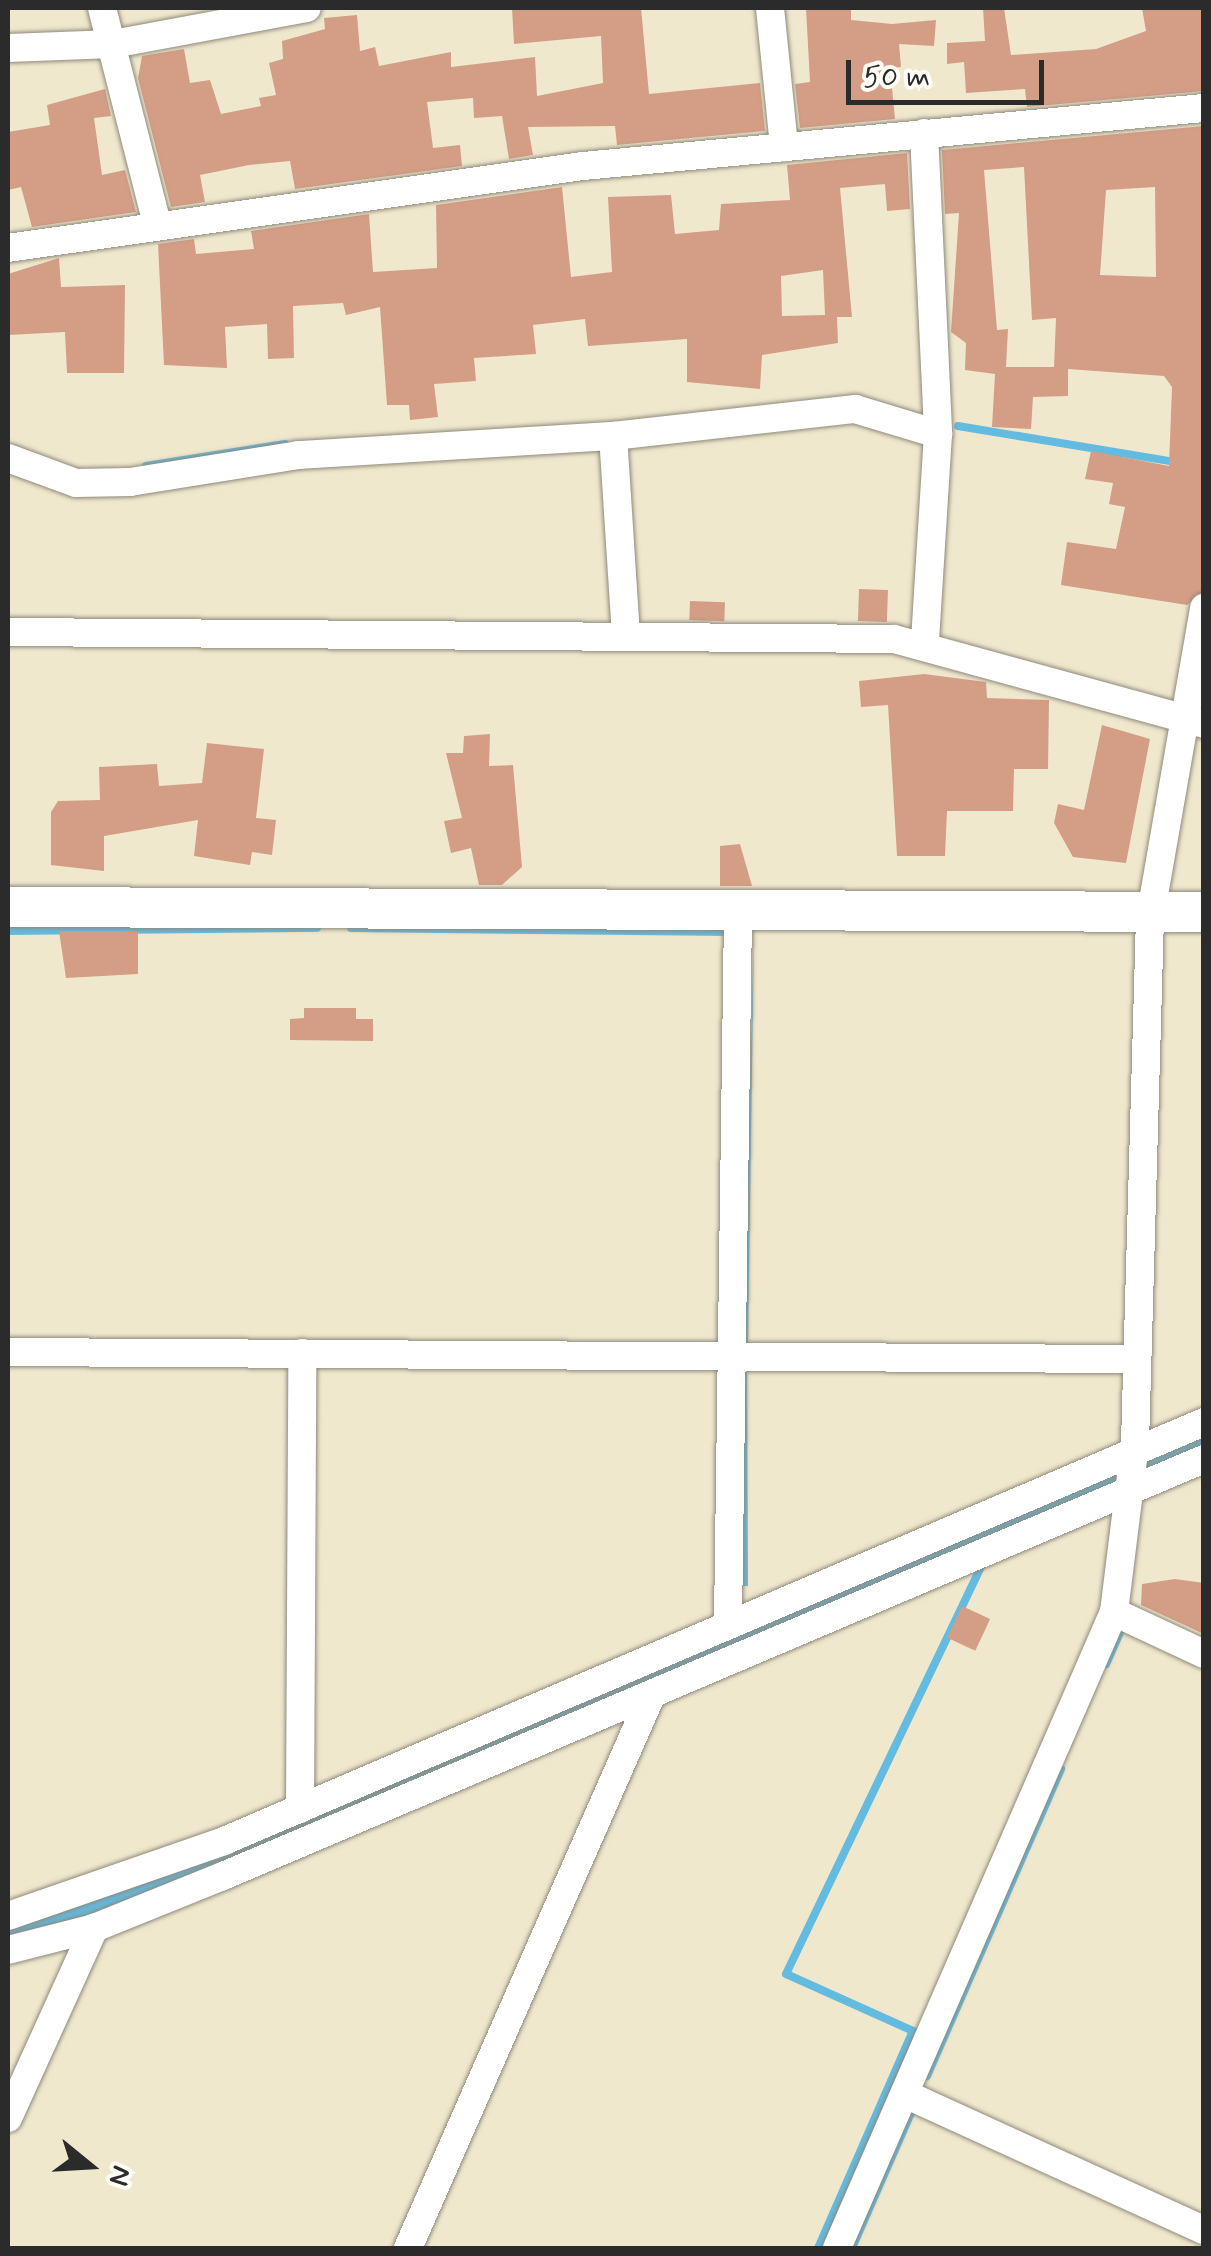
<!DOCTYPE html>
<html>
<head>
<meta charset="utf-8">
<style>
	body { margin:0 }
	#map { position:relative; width:1211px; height:2256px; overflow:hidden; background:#f0e8cd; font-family:Mynerve,sans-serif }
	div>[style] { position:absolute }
	.water>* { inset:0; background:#63bbe0 }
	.stream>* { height:8px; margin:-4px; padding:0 4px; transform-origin:4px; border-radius:4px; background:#63bbe0 }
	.building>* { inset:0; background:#d49d86; transform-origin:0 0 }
	.roads { filter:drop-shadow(0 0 2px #8e8a7c) drop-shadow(0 0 2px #8e8a7c) }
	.street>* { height:28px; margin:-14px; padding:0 14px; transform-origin:14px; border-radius:14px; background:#fff }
	.secondary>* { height:40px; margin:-20px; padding:0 20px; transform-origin:20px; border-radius:20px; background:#fff }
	span { translate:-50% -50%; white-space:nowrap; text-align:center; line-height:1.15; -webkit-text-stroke:10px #fdfcf7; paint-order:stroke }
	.frame { position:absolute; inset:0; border:10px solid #2b2b2b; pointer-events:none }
	.north { position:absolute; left:40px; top:2116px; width:100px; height:100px; -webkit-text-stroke:8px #fdfcf7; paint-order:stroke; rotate:108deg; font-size:28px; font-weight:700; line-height:40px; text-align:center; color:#2b2b2b }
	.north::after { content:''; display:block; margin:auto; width:35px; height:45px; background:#2b2b2b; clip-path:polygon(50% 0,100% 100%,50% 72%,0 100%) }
	.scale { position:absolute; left:846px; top:60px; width:198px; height:45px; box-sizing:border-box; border:5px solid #2b2b2b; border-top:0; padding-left:12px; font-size:30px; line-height:35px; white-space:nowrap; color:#2b2b2b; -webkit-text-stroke:8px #fdfcf7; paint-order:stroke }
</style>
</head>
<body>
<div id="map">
	<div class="water">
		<i style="clip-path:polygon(754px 929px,748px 1347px,743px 1347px)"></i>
		<i style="clip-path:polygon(744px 1362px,747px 1362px,748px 1586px,743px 1586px)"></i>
		<i style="clip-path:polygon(1203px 1424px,1203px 1451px,229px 1867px,8px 1945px,8px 1922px)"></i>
	</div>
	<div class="stream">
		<i style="left:958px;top:426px;width:221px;rotate:9.4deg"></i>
		<i style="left:146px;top:466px;width:141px;rotate:-9deg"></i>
		<i style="left:351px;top:928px;width:381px;rotate:0.6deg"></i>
		<i style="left:8px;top:931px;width:309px;rotate:-0.6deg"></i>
		<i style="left:1106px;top:1664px;width:34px;rotate:-66deg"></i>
		<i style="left:927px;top:2076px;width:335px;rotate:-66.4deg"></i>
		<i style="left:818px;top:2248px;width:237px;rotate:-66.4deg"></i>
		<i style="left:913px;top:2031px;width:139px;rotate:-155.8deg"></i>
		<i style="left:786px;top:1974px;width:454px;rotate:-64.4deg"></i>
		<i style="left:852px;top:2248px;width:147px;rotate:-66.4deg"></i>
	</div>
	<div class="building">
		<i style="clip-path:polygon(512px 8px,641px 8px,649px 94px,760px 83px,765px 131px,617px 145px,615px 126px,528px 127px,533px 155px,509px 159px,502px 116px,474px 118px,473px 98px,427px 102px,433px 148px,460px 145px,462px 166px,295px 189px,290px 161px,249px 165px,200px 175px,205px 202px,171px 207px,138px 78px,142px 56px,184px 49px,190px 83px,210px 80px,221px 114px,261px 106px,259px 98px,276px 95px,269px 63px,283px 59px,282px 41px,325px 29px,324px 18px,357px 15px,360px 51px,375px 47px,379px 66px,451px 52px,451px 67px,535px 57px,537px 96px,603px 83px,601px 36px,514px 44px)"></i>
		<i style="clip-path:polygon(806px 8px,851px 8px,851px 20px,892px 24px,936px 20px,934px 46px,899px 44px,901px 67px,890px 68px,895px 119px,800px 128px,795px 84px,810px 82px)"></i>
		<i style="clip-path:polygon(983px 8px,1004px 8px,1011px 55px,1096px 49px,1146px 31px,1142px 8px,1204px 8px,1204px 91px,1027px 107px,1025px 89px,966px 93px,964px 62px,947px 64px,947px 43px,985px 41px)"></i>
		<i style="clip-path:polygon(105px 89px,111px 116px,94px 118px,102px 175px,125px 170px,136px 212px,32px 227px,21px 187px,8px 190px,8px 132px,50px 125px,47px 105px)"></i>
		<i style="clip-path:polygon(evenodd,1204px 126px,1204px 591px,1187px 605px,1061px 585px,1067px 542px,1116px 549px,1125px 507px,1109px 504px,1113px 483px,1085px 479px,1091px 451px,1169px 466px,1172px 387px,1164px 376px,1068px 369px,1068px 396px,1033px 397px,1031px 429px,992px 427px,995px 374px,965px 370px,966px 343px,951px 332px,959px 213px,945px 214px,942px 150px,1204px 126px,1024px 167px,1032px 320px,1056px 318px,1054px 367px,1006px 367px,1008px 329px,997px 330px,984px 170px,1024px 167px,1204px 126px,1155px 187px,1156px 277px,1100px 275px,1106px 190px,1155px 187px)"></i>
		<i style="clip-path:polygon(evenodd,907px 153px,910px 209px,887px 211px,885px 184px,840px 188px,852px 317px,837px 317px,838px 343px,762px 355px,760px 389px,687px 382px,687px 339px,588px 346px,585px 319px,533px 325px,536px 354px,474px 358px,476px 381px,434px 384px,438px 417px,410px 420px,409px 405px,387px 405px,380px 307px,346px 315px,343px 303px,293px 306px,294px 358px,268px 359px,267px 324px,225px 327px,227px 368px,164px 365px,158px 244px,194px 239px,196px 254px,254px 249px,251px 231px,369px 214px,373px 272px,437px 268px,436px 205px,562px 187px,571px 277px,612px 272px,608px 197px,671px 195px,675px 234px,719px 230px,721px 204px,790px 200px,787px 165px,907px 153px,823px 270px,825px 315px,782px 316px,781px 276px,823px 270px)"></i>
		<i style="clip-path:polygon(59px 258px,61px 287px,125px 285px,124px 373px,67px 373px,65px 332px,8px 335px,8px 274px)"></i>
		<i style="left:859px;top:589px;width:29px;height:32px;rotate:2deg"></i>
		<i style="left:690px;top:601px;width:35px;height:19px;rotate:2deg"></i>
		<i style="clip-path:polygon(924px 674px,986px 682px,987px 698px,1049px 700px,1048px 769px,1014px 769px,1013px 811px,947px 811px,945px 856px,897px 856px,888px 705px,861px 707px,859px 681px)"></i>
		<i style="clip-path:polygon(1102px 725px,1150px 739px,1126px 863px,1073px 857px,1054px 823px,1058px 804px,1084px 810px)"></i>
		<i style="clip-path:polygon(490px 734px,489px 766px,513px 765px,522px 867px,502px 885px,479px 885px,471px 848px,451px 853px,444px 821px,462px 818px,446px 753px,463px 753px,464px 736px)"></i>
		<i style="clip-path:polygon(207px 743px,264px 749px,256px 818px,276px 820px,272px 855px,252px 852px,250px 865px,194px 856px,198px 820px,104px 836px,104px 871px,51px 865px,51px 812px,58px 801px,100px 800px,99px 767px,157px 764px,159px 786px,202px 783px)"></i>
		<i style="clip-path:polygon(740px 844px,752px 886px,720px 886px,720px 846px)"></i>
		<i style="clip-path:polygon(59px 931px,138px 931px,138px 974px,66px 978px)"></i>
		<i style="clip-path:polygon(304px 1008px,356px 1008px,356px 1019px,373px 1019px,373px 1041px,290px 1040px,290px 1019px,304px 1018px)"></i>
		<i style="clip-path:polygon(1175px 1579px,1204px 1583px,1204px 1634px,1141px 1605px,1142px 1584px)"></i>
		<i style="left:962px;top:1606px;width:31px;height:35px;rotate:25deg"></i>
	</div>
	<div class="roads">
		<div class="street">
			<i style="left:102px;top:8px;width:222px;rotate:75.7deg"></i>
			<i style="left:770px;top:8px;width:140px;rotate:84.2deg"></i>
			<i style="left:8px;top:48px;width:105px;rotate:-2.2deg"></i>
			<i style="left:113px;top:44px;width:197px;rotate:-10.5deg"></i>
			<i style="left:924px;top:133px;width:301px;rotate:87.3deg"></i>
			<i style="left:938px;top:434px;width:209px;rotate:93.6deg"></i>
			<i style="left:8px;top:248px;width:581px;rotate:-8.12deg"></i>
			<i style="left:583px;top:166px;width:624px;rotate:-5.34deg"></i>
			<i style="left:8px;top:458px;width:72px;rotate:20.2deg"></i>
			<i style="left:76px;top:483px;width:54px;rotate:-1.1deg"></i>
			<i style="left:130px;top:482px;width:171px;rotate:-9.1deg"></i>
			<i style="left:299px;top:455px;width:315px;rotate:-3.5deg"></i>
			<i style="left:8px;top:632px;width:886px;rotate:0.45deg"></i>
			<i style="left:894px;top:639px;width:321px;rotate:15.3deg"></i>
			<i style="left:626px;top:636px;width:200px;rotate:-93.7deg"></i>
			<i style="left:613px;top:436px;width:244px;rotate:-6.4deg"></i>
			<i style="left:855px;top:409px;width:87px;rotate:16.8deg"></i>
			<i style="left:8px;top:1352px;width:1129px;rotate:0.36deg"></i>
			<i style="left:1114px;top:1612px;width:99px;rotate:25deg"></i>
			<i style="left:728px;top:1621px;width:707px;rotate:-89.19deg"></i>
			<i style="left:300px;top:1809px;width:456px;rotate:-89.7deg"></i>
			<i style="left:8px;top:1916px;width:229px;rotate:-19.1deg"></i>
			<i style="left:224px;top:1841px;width:1066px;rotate:-23.15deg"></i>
			<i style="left:8px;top:1950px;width:89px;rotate:-14.3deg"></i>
			<i style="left:94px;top:1928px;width:139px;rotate:-22deg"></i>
			<i style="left:223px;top:1876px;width:1066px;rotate:-23.03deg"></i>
			<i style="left:905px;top:2094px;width:328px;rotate:24.5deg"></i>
			<i style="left:8px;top:2118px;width:209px;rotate:-65.6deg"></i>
			<i style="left:408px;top:2248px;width:603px;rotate:-66.24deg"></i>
			<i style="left:837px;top:2248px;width:694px;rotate:-66.47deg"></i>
			<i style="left:1114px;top:1612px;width:169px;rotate:-82.9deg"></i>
			<i style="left:1135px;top:1444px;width:526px;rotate:-88.37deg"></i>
			<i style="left:1150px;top:918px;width:315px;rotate:-80.1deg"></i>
		</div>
		<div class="secondary">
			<i style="left:8px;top:907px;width:1196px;rotate:0.24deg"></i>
		</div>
	</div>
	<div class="frame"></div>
	<div class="north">N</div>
	<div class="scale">50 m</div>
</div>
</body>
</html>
